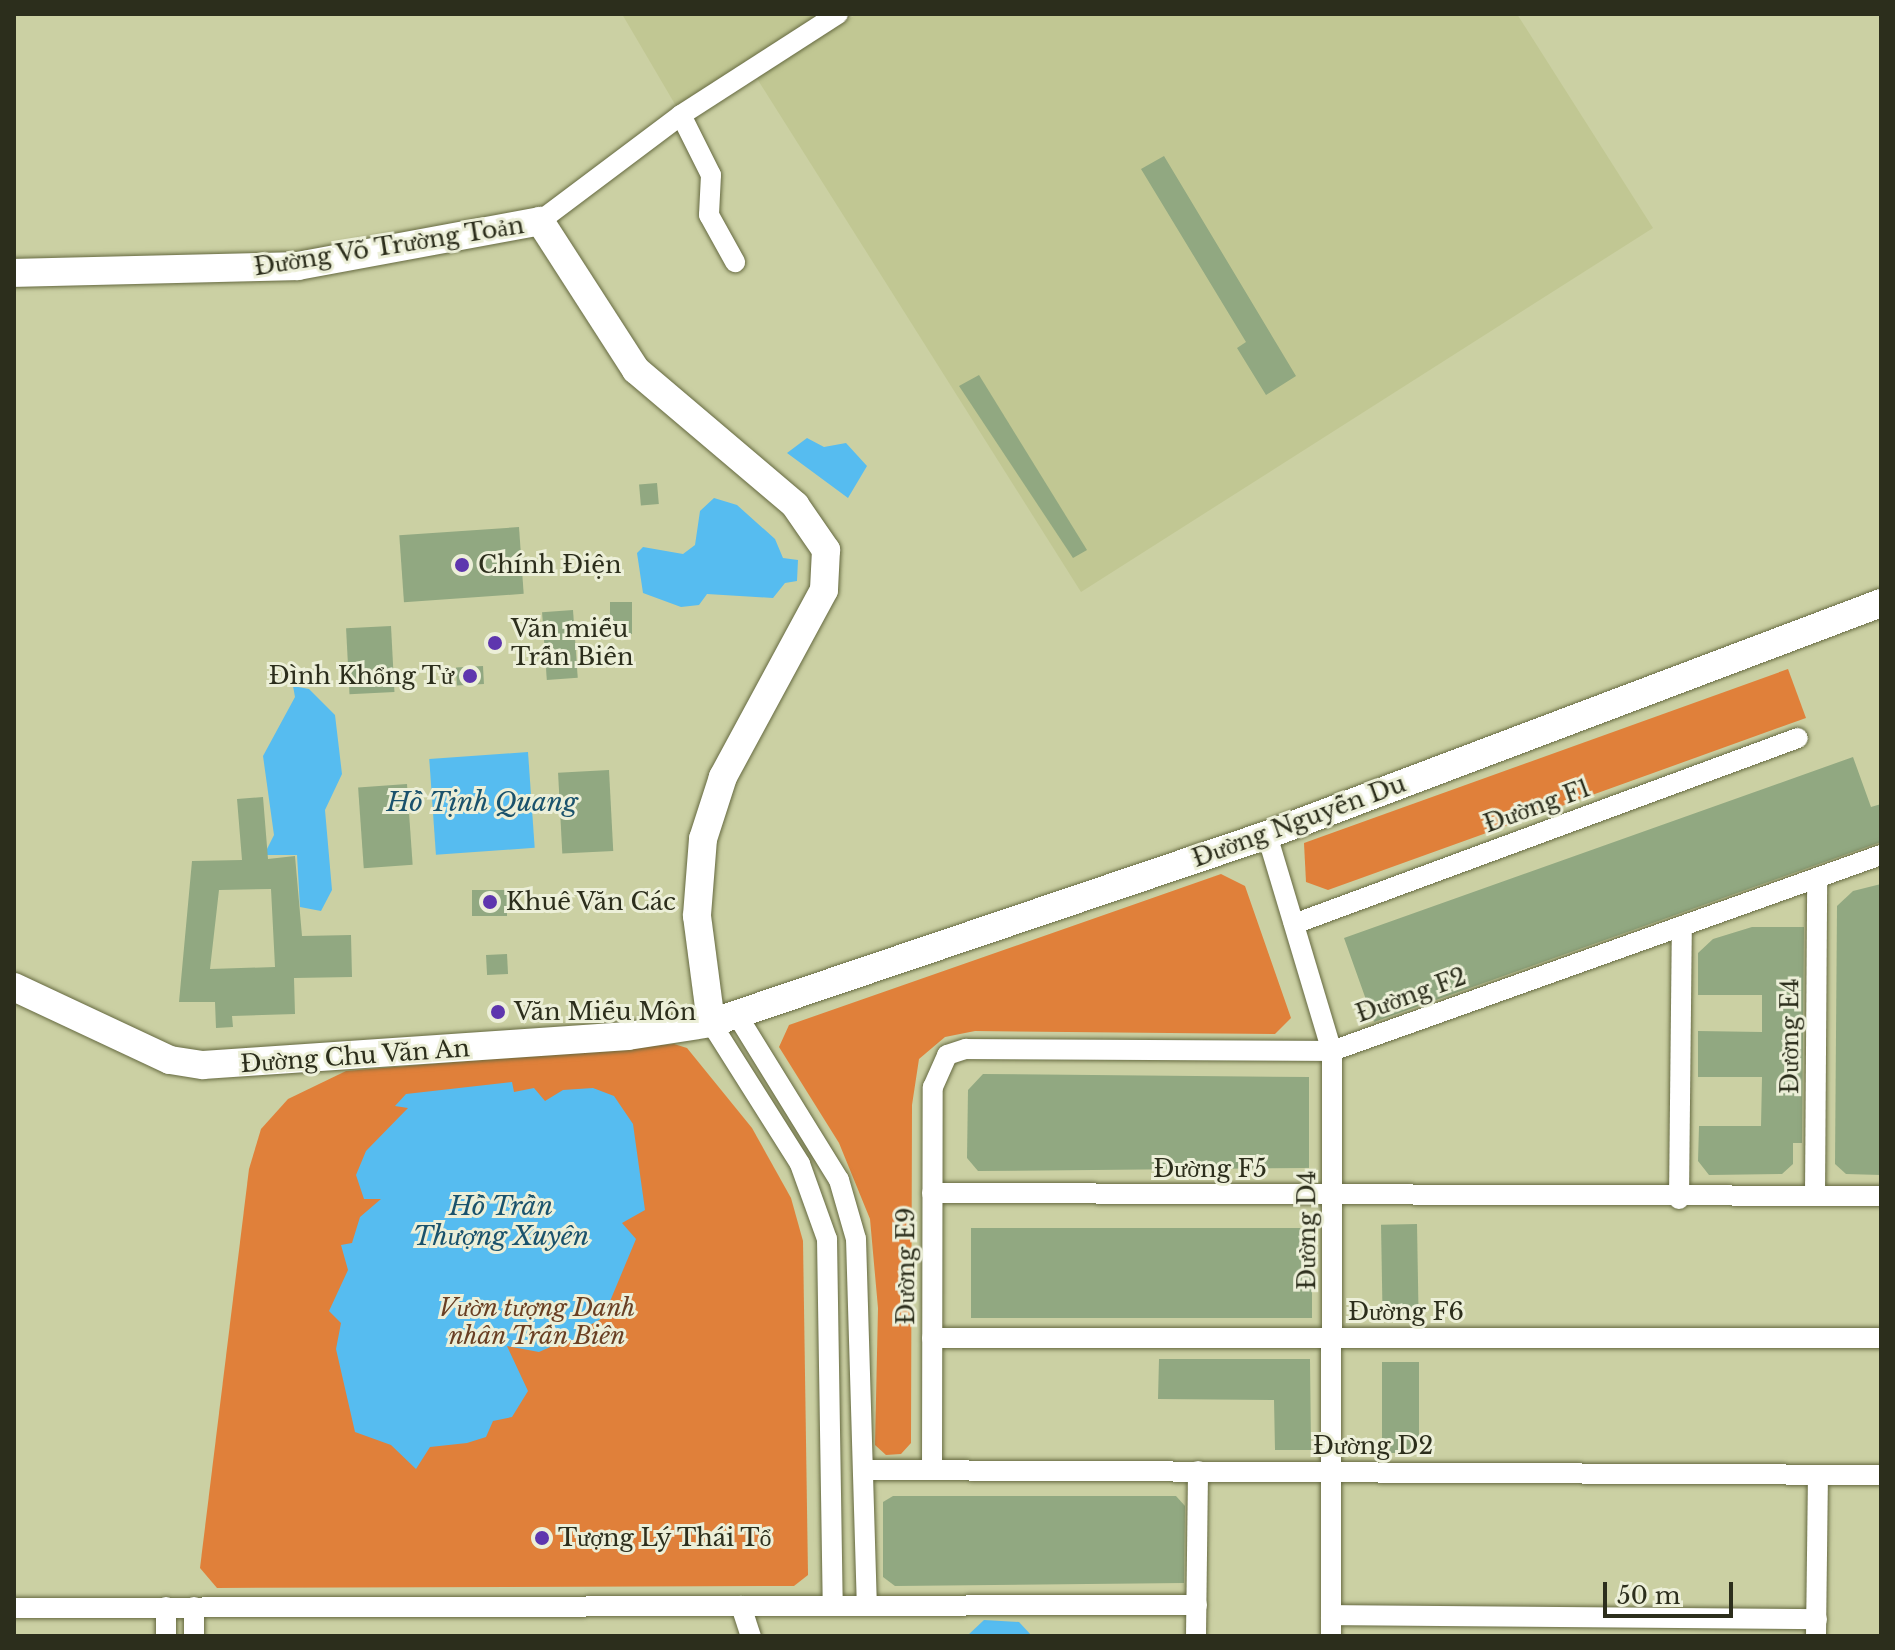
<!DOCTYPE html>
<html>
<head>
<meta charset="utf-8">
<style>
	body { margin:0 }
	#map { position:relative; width:1895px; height:1650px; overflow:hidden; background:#cbd0a3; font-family:"Libre Baskerville",serif }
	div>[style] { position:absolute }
	.built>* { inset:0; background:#c1c793 }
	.green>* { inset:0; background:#e0803a }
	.water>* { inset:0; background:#56bcf0; transform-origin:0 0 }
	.building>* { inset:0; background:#91a881; transform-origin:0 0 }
	.roads { filter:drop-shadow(0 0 2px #656940) drop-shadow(0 0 2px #656940) }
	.minor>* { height:20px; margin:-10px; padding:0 10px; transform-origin:10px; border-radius:10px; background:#fff }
	.secondary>* { height:28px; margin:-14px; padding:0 14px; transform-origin:14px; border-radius:14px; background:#fff }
	.dots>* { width:22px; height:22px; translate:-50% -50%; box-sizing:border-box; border:4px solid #ecefd8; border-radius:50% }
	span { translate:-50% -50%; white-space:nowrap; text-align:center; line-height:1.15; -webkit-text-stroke:6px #ecefd8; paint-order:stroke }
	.street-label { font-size:24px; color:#2c2e1c }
	.poi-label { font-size:24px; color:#2c2e1c }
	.left { translate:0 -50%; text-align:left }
	.right { translate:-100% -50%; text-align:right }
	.park-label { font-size:24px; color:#693f23; font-style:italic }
	.water-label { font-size:26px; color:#1a526c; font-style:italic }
	.frame { position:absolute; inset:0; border:16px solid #2c2e1c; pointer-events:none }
	.scale { position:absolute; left:1603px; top:1582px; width:130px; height:36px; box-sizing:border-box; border:4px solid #2c2e1c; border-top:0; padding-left:10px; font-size:24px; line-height:28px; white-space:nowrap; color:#2c2e1c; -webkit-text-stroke:6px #ecefd8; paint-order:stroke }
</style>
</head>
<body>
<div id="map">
	<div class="built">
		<i style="clip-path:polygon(622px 14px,820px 14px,676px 106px)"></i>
		<i style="clip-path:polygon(857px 14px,1517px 14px,1653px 228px,1081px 592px,756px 77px)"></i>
	</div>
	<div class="green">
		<i style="clip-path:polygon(1788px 669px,1806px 718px,1328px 890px,1306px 882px,1304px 843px)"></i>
		<i style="clip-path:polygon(1221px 874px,1245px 886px,1291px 1018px,1275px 1034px,975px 1031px,945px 1037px,919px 1059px,912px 1105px,911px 1443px,901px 1454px,886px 1455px,875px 1445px,878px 1308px,870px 1219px,839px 1143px,779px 1047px,789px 1025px)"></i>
		<i style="clip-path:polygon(674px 1044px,687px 1048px,752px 1128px,791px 1198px,803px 1241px,808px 1575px,794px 1586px,217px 1588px,200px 1568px,249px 1169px,261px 1129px,288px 1099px,346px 1071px)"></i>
	</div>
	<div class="water">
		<i style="clip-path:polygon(807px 438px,824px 447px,846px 443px,867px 466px,848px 498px,787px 453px)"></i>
		<i style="clip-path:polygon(714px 498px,737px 505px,775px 539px,783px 558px,798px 560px,797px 581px,785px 583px,773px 598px,707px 594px,699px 605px,681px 607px,643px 593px,637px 553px,643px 547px,683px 554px,695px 545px,700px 511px)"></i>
		<i style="clip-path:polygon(293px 686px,309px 689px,335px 715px,342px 774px,325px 810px,332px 890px,321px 911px,300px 907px,297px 855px,264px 855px,274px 835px,263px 756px,295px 697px)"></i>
		<i style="left:528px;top:752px;width:96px;height:99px;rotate:86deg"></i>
		<i style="clip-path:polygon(512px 1082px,514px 1092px,534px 1088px,545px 1101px,563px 1090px,593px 1088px,614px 1096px,633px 1124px,645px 1210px,622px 1223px,636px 1239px,603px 1318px,590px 1325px,604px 1344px,566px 1340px,539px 1352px,507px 1346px,528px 1391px,512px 1417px,493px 1421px,486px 1437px,467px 1443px,430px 1447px,416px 1469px,391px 1445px,355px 1432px,336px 1349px,341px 1323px,329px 1311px,348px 1270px,341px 1245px,352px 1243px,360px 1217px,381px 1199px,364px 1199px,356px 1175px,366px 1151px,408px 1108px,395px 1106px,406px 1094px)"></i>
		<i style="clip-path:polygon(984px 1620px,1019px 1622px,1032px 1636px,967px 1636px)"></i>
	</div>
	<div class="building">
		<i style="clip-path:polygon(1164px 156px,1296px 376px,1266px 395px,1237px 348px,1246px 342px,1141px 169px)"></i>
		<i style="clip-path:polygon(979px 375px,1087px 550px,1073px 558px,959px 386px)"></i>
		<i style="left:657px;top:483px;width:21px;height:18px;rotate:85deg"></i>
		<i style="left:519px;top:527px;width:67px;height:120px;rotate:86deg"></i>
		<i style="left:610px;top:602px;width:22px;height:32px"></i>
		<i style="left:573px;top:610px;width:68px;height:31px;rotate:86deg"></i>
		<i style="left:391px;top:626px;width:66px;height:45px;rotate:87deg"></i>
		<i style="left:483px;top:666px;width:18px;height:27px;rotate:87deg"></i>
		<i style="clip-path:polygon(1853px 757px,1871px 807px,1881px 804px,1881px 842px,1374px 1022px,1344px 938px)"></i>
		<i style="left:609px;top:770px;width:81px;height:51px;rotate:87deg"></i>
		<i style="left:407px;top:784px;width:81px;height:49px;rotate:86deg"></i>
		<i style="clip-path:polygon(evenodd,263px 797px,268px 859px,295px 856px,302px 936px,351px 935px,352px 977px,294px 978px,295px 1014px,232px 1016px,233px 1027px,216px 1028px,215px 1002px,179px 1002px,192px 861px,242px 860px,237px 799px,263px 797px,271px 889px,275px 967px,210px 969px,219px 890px,271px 889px)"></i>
		<i style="clip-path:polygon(1881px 884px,1881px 1175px,1846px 1174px,1835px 1164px,1837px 906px,1853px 891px)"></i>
		<i style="left:472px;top:890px;width:35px;height:26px"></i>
		<i style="clip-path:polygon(1752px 927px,1804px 927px,1802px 1143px,1793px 1143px,1793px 1164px,1782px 1174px,1709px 1175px,1698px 1161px,1699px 1126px,1761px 1126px,1762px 1077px,1698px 1077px,1698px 1031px,1762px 1032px,1762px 995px,1698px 995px,1698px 953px,1713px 939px)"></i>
		<i style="left:507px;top:954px;width:20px;height:21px;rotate:87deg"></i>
		<i style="clip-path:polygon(983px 1074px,1309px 1077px,1309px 1168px,978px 1171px,967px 1158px,968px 1090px)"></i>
		<i style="left:1417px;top:1224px;width:91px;height:36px;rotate:89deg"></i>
		<i style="left:971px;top:1228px;width:341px;height:90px"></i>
		<i style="clip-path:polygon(1159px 1359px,1310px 1359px,1311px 1450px,1275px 1450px,1274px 1400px,1158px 1399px)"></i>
		<i style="left:1382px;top:1362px;width:37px;height:91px"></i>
		<i style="clip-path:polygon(893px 1496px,1176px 1496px,1185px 1506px,1184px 1583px,895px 1586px,883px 1577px,883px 1502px)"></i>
	</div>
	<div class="roads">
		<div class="minor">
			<i style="left:681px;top:115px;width:67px;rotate:63.4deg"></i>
			<i style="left:711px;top:175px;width:40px;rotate:92.9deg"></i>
			<i style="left:709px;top:215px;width:54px;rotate:61deg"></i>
			<i style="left:540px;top:221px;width:176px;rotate:-36.9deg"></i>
			<i style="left:681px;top:115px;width:187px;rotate:-32.8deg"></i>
			<i style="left:1267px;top:835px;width:226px;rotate:73.3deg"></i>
			<i style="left:1332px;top:1051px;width:585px;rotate:90.1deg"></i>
			<i style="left:1294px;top:924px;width:537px;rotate:-20.26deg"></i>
			<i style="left:737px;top:1015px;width:194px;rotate:58.3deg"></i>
			<i style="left:839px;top:1180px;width:61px;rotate:73.9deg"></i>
			<i style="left:856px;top:1239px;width:367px;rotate:88.3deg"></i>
			<i style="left:711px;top:1023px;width:167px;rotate:57.7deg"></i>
			<i style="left:800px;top:1164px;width:80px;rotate:70.2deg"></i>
			<i style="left:827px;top:1239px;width:367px;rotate:89.1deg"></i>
			<i style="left:932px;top:1193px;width:949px;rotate:0.18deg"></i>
			<i style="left:1815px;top:1195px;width:317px;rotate:-89.6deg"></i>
			<i style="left:1679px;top:1199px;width:273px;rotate:-89.4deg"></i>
			<i style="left:932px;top:1338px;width:949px"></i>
			<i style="left:864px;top:1470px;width:1017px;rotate:0.28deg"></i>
			<i style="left:932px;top:1470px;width:383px;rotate:-89.9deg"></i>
			<i style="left:933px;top:1087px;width:35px;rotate:-66deg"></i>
			<i style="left:947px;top:1055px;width:20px;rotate:-18deg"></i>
			<i style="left:966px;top:1049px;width:366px;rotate:0.3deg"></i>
			<i style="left:1332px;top:1051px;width:583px;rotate:-19.65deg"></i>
			<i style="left:741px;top:1606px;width:32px;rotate:72deg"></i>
			<i style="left:166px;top:1607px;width:29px;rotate:90deg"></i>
			<i style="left:194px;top:1607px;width:29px;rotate:90deg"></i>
			<i style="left:14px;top:1608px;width:1183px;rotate:-0.15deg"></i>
			<i style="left:1331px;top:1615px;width:486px;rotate:0.5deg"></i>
			<i style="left:1196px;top:1636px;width:165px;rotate:-89.3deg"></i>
			<i style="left:1816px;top:1636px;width:161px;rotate:-89.3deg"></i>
		</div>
		<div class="secondary">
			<i style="left:14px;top:273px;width:284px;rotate:-1.4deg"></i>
			<i style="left:298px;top:266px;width:246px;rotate:-10.5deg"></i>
			<i style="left:540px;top:221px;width:177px;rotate:57.2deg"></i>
			<i style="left:636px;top:370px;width:209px;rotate:40.3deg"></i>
			<i style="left:795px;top:505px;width:55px;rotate:55.4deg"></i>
			<i style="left:826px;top:550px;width:40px;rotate:92.9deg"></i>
			<i style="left:824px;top:590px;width:213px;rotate:118.4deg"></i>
			<i style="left:723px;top:777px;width:65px;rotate:107.9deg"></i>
			<i style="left:703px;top:839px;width:77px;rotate:94.5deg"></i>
			<i style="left:697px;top:916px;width:108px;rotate:82.5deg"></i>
			<i style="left:14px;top:987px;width:172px;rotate:25.1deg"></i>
			<i style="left:170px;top:1060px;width:33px;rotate:9deg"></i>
			<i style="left:203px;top:1065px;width:426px;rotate:-3.9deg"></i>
			<i style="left:628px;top:1036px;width:84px;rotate:-8.9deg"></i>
			<i style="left:711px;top:1023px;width:587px;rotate:-18.68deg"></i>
			<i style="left:1267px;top:835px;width:656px;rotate:-20.7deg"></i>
		</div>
	</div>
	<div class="dots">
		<i style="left:462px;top:565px;background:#5e36ae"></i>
		<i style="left:495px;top:643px;background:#5e36ae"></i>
		<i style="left:470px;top:676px;background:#5e36ae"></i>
		<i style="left:490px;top:902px;background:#5e36ae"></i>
		<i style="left:498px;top:1012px;background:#5e36ae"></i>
		<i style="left:542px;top:1538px;background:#5e36ae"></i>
	</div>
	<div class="street-label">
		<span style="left:389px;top:246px;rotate:-9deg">Đường Võ Trường Toản</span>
		<span style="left:1537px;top:806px;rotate:-20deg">Đường F1</span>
		<span style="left:1299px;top:821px;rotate:-20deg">Đường Nguyễn Du</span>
		<span style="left:1411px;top:995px;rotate:-20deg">Đường F2</span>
		<span style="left:1790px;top:1036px;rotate:-90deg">Đường E4</span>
		<span style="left:355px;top:1056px;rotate:-4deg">Đường Chu Văn An</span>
		<span style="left:1210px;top:1169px">Đường F5</span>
		<span style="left:1307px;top:1230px;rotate:-90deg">Đường D4</span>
		<span style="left:906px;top:1266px;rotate:-90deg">Đường E9</span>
		<span style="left:1406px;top:1312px">Đường F6</span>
		<span style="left:1373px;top:1446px">Đường D2</span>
	</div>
	<div class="poi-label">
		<span class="left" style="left:478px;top:565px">Chính Điện</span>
		<span class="left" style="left:511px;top:643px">Văn miếu<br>Trấn Biên</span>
		<span class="right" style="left:454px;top:676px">Đình Khổng Tử</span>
		<span class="left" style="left:506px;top:902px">Khuê Văn Các</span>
		<span class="left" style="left:514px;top:1012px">Văn Miếu Môn</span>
		<span class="left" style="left:558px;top:1538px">Tượng Lý Thái Tổ</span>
	</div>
	<div class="park-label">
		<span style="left:537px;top:1322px">Vườn tượng Danh<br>nhân Trấn Biên</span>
	</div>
	<div class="water-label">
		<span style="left:482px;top:803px">Hồ Tịnh Quang</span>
		<span style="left:501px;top:1222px">Hồ Trần<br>Thượng Xuyên</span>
	</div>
	<div class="frame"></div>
	<div class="scale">50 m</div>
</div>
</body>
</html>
